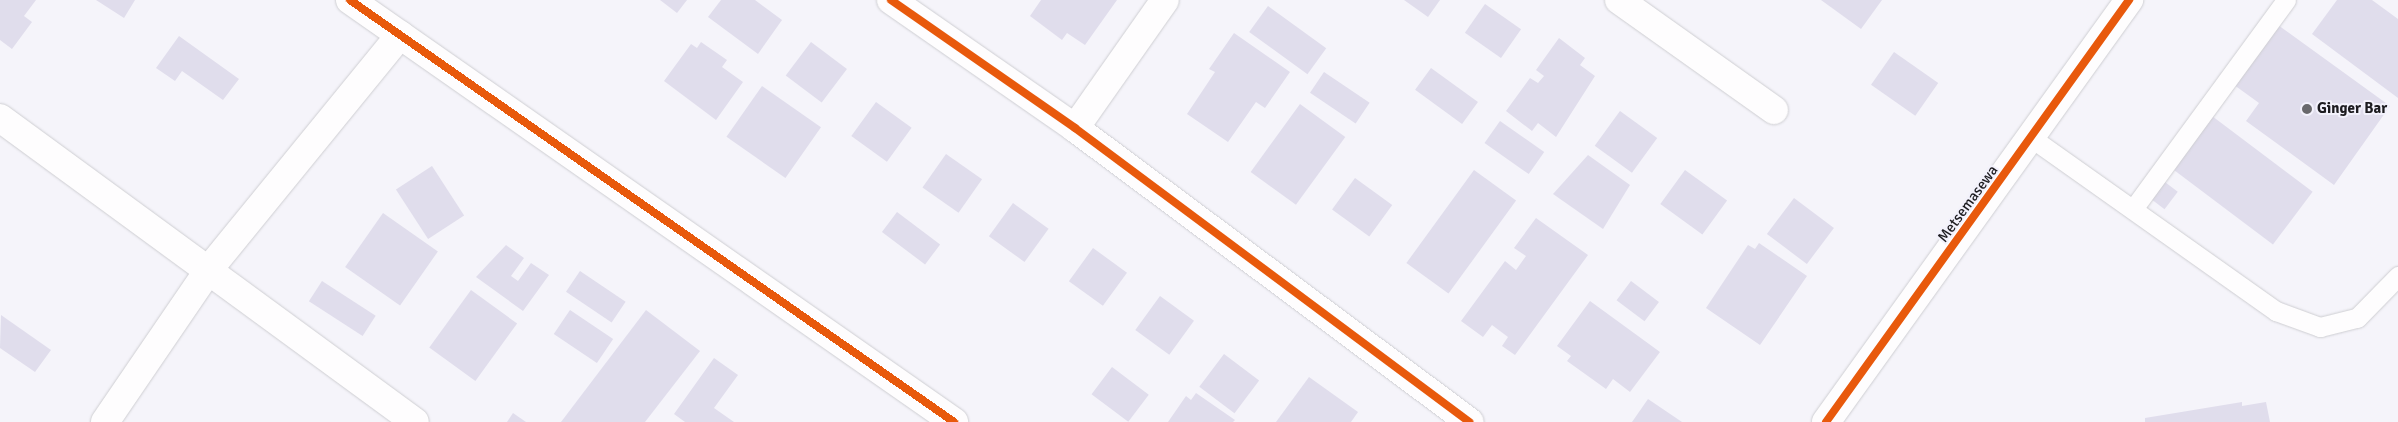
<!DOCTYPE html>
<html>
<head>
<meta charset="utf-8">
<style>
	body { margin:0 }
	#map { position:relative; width:2398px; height:422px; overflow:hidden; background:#f5f4fa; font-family:Signika,sans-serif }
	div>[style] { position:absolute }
	.building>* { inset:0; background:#e0ddec; transform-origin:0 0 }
	.roads { filter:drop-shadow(0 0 1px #ceced2) drop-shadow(0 0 1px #ceced2) }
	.lane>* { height:19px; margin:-9.5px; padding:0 9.5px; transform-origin:9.5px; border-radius:9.5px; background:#fefdfe }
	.street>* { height:28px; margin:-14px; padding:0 14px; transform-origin:14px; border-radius:14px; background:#fefdfe }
	.secondary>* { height:28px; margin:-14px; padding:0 14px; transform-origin:14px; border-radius:14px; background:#fefdfe }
	.cycleway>* { height:8px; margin:-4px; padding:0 4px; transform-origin:4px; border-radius:4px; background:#e8590c }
	.dots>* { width:14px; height:14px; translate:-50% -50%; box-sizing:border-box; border:2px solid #f3f2fc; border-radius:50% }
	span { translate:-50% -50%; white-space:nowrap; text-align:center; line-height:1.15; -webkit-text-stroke:4px #f3f2fc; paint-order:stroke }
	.poi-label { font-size:15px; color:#1d1c20; font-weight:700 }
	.left { translate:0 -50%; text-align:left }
	.street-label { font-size:15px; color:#1d1c20 }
</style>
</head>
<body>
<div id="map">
	<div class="building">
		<i style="clip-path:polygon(0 0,36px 0,24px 16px,32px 22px,12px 49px,0 40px)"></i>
		<i style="clip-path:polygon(96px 0,135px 0,124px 18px)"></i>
		<i style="clip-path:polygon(660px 0,687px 0,677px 13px)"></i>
		<i style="clip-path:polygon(721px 0,755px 0,782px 20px,758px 54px,708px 17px)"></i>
		<i style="clip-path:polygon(1041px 0,1117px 0,1085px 45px,1067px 33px,1062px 40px,1030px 16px)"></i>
		<i style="clip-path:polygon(1404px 0,1440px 0,1428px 17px)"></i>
		<i style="clip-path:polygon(1821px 0,1882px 0,1861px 29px)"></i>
		<i style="clip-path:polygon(2337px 0,2372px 0,2398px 19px,2398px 98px,2312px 34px)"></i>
		<i style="left:1485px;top:4px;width:44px;height:35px;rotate:35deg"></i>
		<i style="left:1268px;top:6px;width:72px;height:32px;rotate:36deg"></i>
		<i style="clip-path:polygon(2274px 22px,2390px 106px,2334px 185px,2246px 121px,2259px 103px,2230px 82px)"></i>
		<i style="clip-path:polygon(1234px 33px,1290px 72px,1265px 108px,1256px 102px,1228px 142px,1187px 114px,1215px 72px,1209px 69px)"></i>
		<i style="clip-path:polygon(179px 36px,239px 79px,223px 100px,182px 71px,175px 81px,156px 68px)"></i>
		<i style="clip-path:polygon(1559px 38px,1585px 58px,1580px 65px,1595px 76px,1556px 137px,1538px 123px,1532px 131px,1506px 111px,1530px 78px,1538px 83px,1544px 76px,1536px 70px)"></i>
		<i style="clip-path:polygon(701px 42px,727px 60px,722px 67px,743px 82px,716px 120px,664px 81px,691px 44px,697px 48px)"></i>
		<i style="left:811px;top:42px;width:45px;height:42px;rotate:37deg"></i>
		<i style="left:1894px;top:52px;width:54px;height:40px;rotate:35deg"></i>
		<i style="left:1431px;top:68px;width:58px;height:27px;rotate:36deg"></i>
		<i style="left:1324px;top:72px;width:55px;height:25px;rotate:34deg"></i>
		<i style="left:762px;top:86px;width:72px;height:62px;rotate:35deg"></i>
		<i style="left:876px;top:102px;width:44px;height:42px;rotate:36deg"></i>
		<i style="left:1300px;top:104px;width:56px;height:84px;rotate:36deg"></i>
		<i style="left:1620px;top:111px;width:46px;height:43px;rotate:36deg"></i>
		<i style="left:2212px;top:116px;width:126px;height:66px;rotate:37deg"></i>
		<i style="left:1500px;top:121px;width:54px;height:27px;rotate:35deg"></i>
		<i style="left:946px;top:154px;width:44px;height:41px;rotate:35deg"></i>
		<i style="clip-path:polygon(1588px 155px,1630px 185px,1603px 229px,1553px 194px)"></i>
		<i style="left:432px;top:166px;width:59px;height:43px;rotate:57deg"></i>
		<i style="left:1474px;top:170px;width:52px;height:115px;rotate:36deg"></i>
		<i style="left:1685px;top:170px;width:52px;height:42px;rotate:36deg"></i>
		<i style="left:1355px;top:178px;width:46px;height:39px;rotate:36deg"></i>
		<i style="left:2161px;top:179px;width:21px;height:22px;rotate:37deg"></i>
		<i style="left:1794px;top:198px;width:50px;height:45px;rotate:37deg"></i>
		<i style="left:1013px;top:203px;width:44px;height:41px;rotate:36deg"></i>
		<i style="left:897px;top:212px;width:54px;height:25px;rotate:37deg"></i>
		<i style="left:383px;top:213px;width:67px;height:66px;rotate:35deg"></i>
		<i style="clip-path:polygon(1536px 218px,1588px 255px,1515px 355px,1502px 346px,1508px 337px,1492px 325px,1483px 337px,1461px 321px,1505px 261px,1516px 270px,1526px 256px,1514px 248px)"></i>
		<i style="clip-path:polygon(1759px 243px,1807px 276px,1760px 345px,1706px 308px,1748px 245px,1755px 249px)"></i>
		<i style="clip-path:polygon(506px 245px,524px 258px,511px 276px,518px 281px,531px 263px,549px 275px,523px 311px,476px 277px)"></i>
		<i style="left:1093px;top:248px;width:42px;height:41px;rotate:36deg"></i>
		<i style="left:580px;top:271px;width:55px;height:25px;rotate:34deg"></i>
		<i style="left:322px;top:281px;width:64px;height:24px;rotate:33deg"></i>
		<i style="left:1631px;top:281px;width:35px;height:24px;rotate:37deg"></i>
		<i style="left:471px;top:290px;width:57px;height:71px;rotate:36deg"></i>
		<i style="left:1160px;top:296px;width:42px;height:42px;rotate:36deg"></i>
		<i style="clip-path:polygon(1590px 301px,1660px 352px,1630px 392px,1613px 379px,1606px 389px,1567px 361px,1571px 356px,1557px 346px)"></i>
		<i style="left:570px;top:310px;width:52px;height:29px;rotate:34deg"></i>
		<i style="clip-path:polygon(646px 310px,700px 351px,645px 422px,561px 422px)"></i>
		<i style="clip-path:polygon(1px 315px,51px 350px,35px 372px,0 348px)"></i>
		<i style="left:1224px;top:354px;width:44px;height:41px;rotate:37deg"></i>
		<i style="clip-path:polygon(714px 358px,738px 375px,714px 408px,734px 422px,685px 422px,674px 414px)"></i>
		<i style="left:1112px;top:367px;width:46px;height:34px;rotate:37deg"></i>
		<i style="clip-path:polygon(1309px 377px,1358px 412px,1351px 422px,1276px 422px)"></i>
		<i style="clip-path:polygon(1196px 393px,1235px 420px,1233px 422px,1168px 422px,1186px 396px,1191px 400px)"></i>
		<i style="clip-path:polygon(1648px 399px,1682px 422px,1632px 422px)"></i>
		<i style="clip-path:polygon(2242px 402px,2242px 406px,2266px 402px,2270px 422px,2145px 422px,2145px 418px)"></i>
		<i style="clip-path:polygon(513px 413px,526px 422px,507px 422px)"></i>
	</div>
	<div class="roads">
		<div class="lane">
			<i style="left:2033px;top:139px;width:298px;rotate:35.3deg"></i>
			<i style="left:2276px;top:311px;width:47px;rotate:20deg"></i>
			<i style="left:2320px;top:327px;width:38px;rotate:-14deg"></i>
			<i style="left:2357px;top:318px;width:59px;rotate:-45.7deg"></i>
			<i style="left:2133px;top:209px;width:259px;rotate:-53.8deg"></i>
		</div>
		<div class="street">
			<i style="left:891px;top:0;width:224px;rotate:34.8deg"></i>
			<i style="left:1075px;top:128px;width:492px;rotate:36.7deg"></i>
			<i style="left:1619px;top:0;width:190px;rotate:35.4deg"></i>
			<i style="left:0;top:118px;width:514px;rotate:36.22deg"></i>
			<i style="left:1075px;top:128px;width:156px;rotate:-54.9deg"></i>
			<i style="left:105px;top:422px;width:186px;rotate:-55.7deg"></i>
			<i style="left:210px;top:268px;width:301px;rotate:-50.8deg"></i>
		</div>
		<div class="secondary">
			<i style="left:350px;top:0;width:737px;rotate:34.94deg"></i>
			<i style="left:1826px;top:422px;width:520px;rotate:-54.32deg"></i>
		</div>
	</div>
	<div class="cycleway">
		<i style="left:350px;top:0;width:737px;rotate:34.94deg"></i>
		<i style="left:891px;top:0;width:224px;rotate:34.8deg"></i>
		<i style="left:1075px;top:128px;width:492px;rotate:36.7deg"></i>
		<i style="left:1826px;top:422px;width:520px;rotate:-54.32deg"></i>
	</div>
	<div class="dots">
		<i style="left:2307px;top:109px;background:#69686c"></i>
	</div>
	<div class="poi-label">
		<span class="left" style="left:2317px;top:109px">Ginger Bar</span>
	</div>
	<div class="street-label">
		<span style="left:1968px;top:204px;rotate:-54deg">Metsemasewa</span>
	</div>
</div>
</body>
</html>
